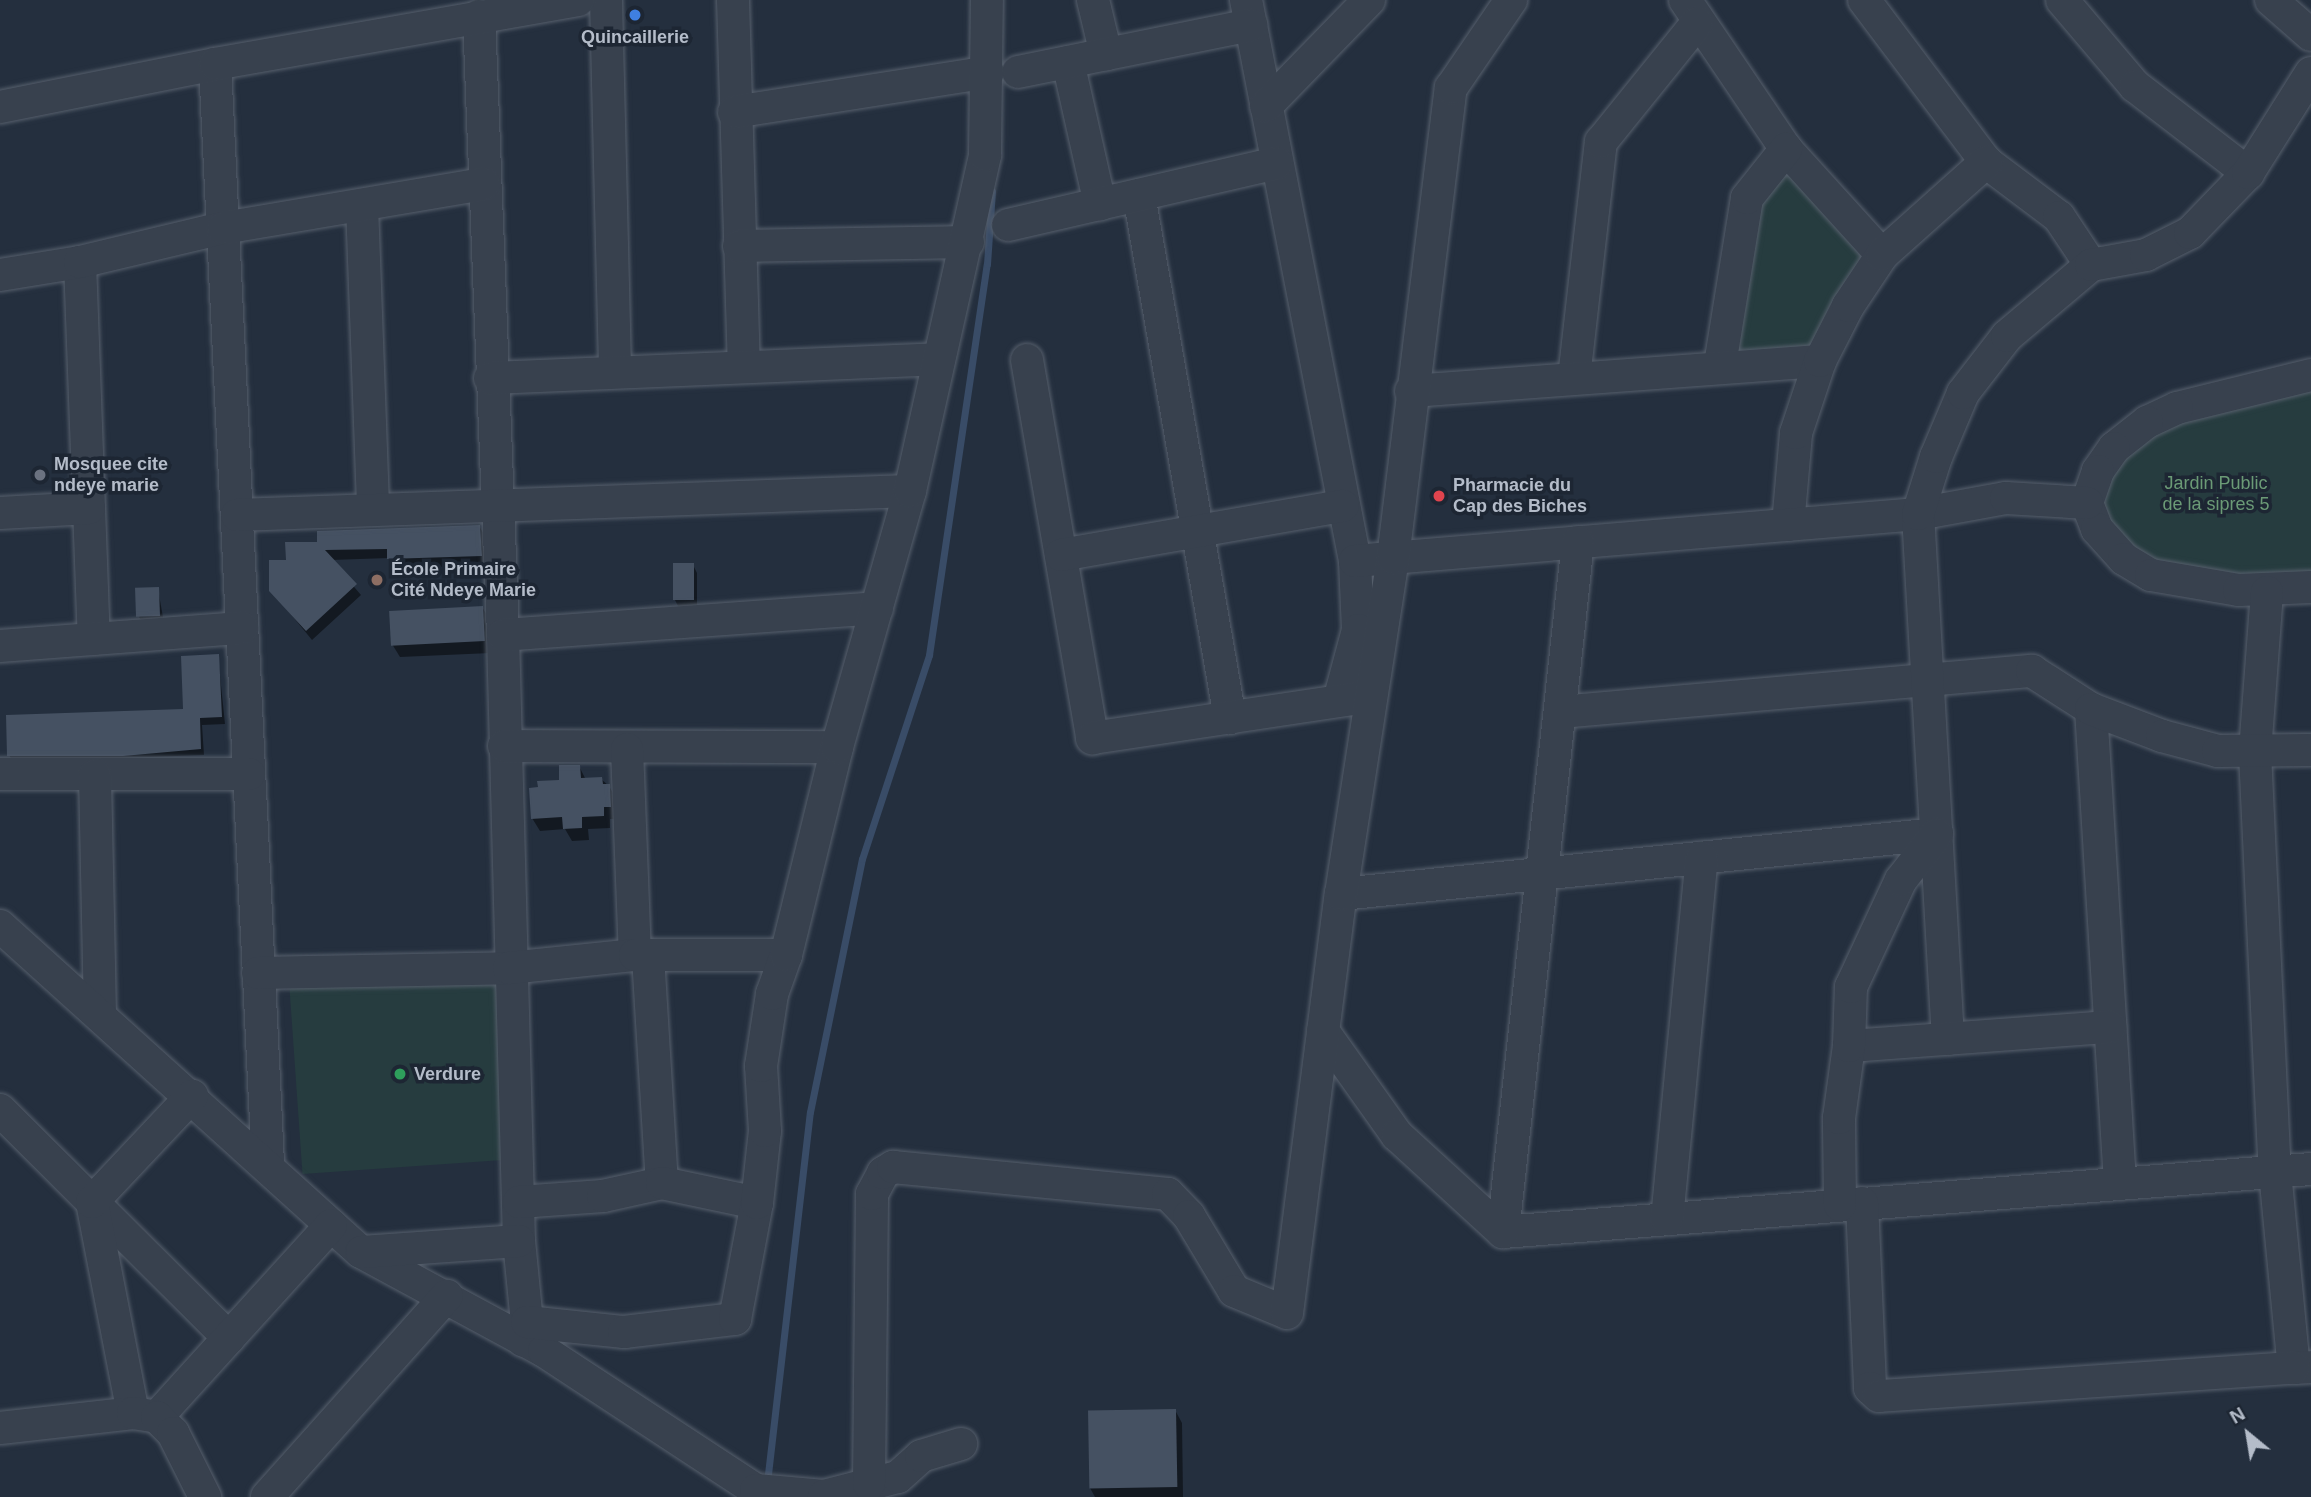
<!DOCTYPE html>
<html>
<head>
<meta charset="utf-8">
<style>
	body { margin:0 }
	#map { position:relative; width:2311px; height:1497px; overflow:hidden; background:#242f3e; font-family:Helvetica,sans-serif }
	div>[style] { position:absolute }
	.green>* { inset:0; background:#263c3f; transform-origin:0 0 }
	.shadow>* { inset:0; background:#0007 }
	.stream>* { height:7px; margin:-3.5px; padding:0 3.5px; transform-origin:3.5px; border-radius:3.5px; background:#394c67 }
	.building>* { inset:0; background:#455162; transform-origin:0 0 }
	.roads { filter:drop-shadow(0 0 2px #565f6c) drop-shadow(0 0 2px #565f6c) }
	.minor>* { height:32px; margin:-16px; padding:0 16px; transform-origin:16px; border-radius:16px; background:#38414e }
	.dots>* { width:19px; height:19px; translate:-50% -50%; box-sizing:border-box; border:4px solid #1d2633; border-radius:50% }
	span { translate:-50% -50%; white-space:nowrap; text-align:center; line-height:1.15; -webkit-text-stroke:7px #1d2633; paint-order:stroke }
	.poi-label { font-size:18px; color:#b4bcc9; font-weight:700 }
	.left { translate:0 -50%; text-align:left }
	.park-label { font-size:18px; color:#6b9a76 }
	.north { position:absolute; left:2213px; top:1399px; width:70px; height:70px; -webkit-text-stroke:5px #1d2633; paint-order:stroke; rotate:330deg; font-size:19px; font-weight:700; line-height:28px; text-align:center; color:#b4bcc9 }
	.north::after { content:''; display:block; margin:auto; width:24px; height:32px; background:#b4bcc9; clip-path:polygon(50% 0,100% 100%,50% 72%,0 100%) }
</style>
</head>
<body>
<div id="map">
	<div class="green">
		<i style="clip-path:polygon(1785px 154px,1878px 255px,1814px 363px,1731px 363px,1753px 201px)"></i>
		<i style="clip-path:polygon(2311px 375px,2311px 591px,2267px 598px,2118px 548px,2089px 501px,2117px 448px,2177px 404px)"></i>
		<i style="left:497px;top:974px;width:186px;height:208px;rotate:86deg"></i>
	</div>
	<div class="shadow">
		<i style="clip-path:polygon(479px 526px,485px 536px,486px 565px,395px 569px,389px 558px,331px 560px,361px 595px,312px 640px,271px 590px,287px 562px,319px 543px)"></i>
		<i style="clip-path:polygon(693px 565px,697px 573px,697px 608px,679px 608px,675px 600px)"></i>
		<i style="clip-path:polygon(158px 589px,164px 623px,144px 625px,139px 617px)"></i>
		<i style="clip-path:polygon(482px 607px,490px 620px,491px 653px,400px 657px,392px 644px)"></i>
		<i style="clip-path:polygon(218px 656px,225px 724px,202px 725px,204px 755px,13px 762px,9px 755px,185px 710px)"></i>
		<i style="clip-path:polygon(579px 766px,586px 780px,601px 779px,609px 786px,616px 798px,617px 819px,610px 819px,610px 828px,588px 829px,589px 840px,572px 841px,565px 829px,540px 831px,532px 818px)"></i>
		<i style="clip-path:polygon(1175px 1410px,1182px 1423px,1183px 1497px,1095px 1497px,1090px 1488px)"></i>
	</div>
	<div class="stream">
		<i style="left:768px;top:1474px;width:364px;rotate:-83.4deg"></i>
		<i style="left:810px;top:1112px;width:258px;rotate:-78.4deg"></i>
		<i style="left:862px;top:859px;width:215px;rotate:-71.8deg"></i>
		<i style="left:929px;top:655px;width:395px;rotate:-81.6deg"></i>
		<i style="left:987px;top:264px;width:73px;rotate:-86.1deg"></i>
	</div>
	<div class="building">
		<i style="clip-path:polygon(480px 525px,482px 556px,387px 559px,387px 549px,325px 550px,357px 584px,306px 631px,269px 591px,269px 560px,286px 560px,285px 542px,317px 542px,317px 531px)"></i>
		<i style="left:673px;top:563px;width:21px;height:37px"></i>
		<i style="left:159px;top:587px;width:29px;height:24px;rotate:88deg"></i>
		<i style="left:483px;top:606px;width:35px;height:94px;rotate:87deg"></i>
		<i style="clip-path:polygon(219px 654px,222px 717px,200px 718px,201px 749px,123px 756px,7px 756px,6px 715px,183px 709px,181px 656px)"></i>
		<i style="clip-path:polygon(559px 765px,580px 765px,581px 778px,602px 777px,603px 784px,610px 784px,611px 807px,604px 807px,604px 816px,582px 817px,582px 828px,563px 829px,562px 817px,531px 819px,529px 788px,538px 787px,537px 781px,559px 780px)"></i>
		<i style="left:1176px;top:1409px;width:78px;height:88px;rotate:89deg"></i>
	</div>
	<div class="roads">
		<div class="minor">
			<i style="left:606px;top:0;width:372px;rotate:88.6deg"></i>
			<i style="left:733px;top:0;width:367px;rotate:88.3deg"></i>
			<i style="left:1093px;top:0;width:56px;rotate:76.5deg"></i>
			<i style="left:1246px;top:0;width:571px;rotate:79deg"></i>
			<i style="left:1355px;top:561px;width:69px;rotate:87.5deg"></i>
			<i style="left:1358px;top:630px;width:73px;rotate:105deg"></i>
			<i style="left:1685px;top:0;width:180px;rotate:55.9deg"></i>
			<i style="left:1786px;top:149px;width:143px;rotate:47.8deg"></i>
			<i style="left:1864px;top:0;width:203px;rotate:53deg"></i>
			<i style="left:1986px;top:162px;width:91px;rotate:37deg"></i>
			<i style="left:2059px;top:217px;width:58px;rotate:56.3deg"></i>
			<i style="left:2062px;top:0;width:113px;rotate:49.7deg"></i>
			<i style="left:2135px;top:86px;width:143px;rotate:37.6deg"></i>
			<i style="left:2271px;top:0;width:53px;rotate:41.2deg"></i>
			<i style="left:479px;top:16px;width:619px;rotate:87.78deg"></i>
			<i style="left:503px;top:635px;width:606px;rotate:88.49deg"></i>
			<i style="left:519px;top:1241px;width:81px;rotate:84.4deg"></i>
			<i style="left:527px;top:1322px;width:19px;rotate:102deg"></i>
			<i style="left:1068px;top:62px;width:146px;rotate:77.3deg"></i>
			<i style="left:215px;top:64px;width:1102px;rotate:87.24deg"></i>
			<i style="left:1018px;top:72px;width:238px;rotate:-11.4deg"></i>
			<i style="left:1266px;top:106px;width:148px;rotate:-45.8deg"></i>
			<i style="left:0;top:107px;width:219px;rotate:-11.3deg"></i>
			<i style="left:215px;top:64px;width:369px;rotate:-10deg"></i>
			<i style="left:734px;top:112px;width:257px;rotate:-8.9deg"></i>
			<i style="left:1139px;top:195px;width:531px;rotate:80.13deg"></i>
			<i style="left:362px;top:205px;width:303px;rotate:87.9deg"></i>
			<i style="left:1008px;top:225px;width:276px;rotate:-13deg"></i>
			<i style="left:739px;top:246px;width:229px;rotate:-1deg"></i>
			<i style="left:80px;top:262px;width:377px;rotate:87.9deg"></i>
			<i style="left:0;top:275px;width:81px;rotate:-9.2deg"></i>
			<i style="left:80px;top:262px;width:147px;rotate:-13.4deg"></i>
			<i style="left:223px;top:228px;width:265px;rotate:-9.6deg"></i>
			<i style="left:1027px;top:360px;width:384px;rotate:80.2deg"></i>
			<i style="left:1092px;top:738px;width:270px;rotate:-8.5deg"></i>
			<i style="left:1720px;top:365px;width:169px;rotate:-80.8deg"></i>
			<i style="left:1747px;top:198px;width:63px;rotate:-51.5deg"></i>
			<i style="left:2311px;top:375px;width:138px;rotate:166.2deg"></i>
			<i style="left:2177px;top:408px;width:33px;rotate:155deg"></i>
			<i style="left:2147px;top:422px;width:42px;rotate:141.8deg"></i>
			<i style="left:2114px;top:448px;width:28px;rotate:125deg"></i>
			<i style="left:2098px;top:471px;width:34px;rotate:109deg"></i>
			<i style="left:2087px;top:503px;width:28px;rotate:69deg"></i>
			<i style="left:2097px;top:529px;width:40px;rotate:48deg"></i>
			<i style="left:2124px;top:559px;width:31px;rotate:31deg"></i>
			<i style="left:2151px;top:575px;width:89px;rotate:9.7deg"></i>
			<i style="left:2239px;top:590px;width:72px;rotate:-2.4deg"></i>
			<i style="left:490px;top:378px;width:449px;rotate:-2.4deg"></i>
			<i style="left:1574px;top:378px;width:238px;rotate:-83.5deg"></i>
			<i style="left:1601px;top:142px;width:153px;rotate:-51.1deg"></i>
			<i style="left:1411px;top:391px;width:410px;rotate:-4.2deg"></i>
			<i style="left:0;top:513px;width:89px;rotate:-3.2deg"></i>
			<i style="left:237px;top:515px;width:673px;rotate:-2.04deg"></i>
			<i style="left:1788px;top:525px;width:92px;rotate:-85deg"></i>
			<i style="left:1796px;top:433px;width:76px;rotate:-71.6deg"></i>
			<i style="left:1820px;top:361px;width:62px;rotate:-63deg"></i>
			<i style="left:1848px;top:306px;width:61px;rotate:-56.3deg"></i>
			<i style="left:1882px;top:255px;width:140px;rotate:-41.8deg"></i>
			<i style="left:1061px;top:555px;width:286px;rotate:-9.9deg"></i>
			<i style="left:1355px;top:561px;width:565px;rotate:-4.77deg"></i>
			<i style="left:1918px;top:514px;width:89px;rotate:-10.3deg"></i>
			<i style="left:2006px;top:498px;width:81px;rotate:3.5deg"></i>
			<i style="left:2267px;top:592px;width:161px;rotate:94.3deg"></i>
			<i style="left:2255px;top:753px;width:419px;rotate:87.3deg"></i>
			<i style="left:2275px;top:1172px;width:197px;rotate:84.5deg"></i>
			<i style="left:2294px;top:1368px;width:17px;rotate:-3deg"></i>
			<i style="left:503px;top:635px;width:375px;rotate:-4.1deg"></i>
			<i style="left:0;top:646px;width:243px;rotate:-4.3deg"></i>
			<i style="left:2091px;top:709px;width:476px;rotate:86.5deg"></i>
			<i style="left:1560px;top:712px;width:474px;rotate:-5deg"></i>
			<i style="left:2032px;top:671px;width:70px;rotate:32.8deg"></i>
			<i style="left:2091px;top:709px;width:76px;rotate:20.8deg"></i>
			<i style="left:2162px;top:736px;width:58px;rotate:15deg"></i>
			<i style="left:2218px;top:751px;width:93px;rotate:-0.6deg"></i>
			<i style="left:504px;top:746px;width:333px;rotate:0.2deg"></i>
			<i style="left:627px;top:749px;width:206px;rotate:87.8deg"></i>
			<i style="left:0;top:774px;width:249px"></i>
			<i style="left:95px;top:775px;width:239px;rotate:88.8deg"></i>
			<i style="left:1341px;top:894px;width:599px;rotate:-5.75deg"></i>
			<i style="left:0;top:926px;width:486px;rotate:42.1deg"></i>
			<i style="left:361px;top:1252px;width:208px;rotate:28.4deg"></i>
			<i style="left:544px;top:1351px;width:254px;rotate:33.3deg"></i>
			<i style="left:756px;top:1490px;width:68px;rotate:5deg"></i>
			<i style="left:824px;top:1496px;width:76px;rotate:-14.4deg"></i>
			<i style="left:898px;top:1477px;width:31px;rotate:-42deg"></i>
			<i style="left:921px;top:1456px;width:42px;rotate:-16.7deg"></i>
			<i style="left:648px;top:956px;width:227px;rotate:86.5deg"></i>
			<i style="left:258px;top:973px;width:251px;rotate:-1.1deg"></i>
			<i style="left:509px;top:968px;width:127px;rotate:-5.9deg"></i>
			<i style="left:635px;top:955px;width:151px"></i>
			<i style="left:1323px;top:1031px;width:128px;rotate:54.6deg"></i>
			<i style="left:1397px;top:1135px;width:144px;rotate:42.5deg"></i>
			<i style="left:1503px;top:1232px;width:810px;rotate:-4.46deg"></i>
			<i style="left:1948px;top:1039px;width:526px;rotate:-93.27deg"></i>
			<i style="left:1918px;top:514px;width:60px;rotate:-72.5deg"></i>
			<i style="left:1936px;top:457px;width:69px;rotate:-67.1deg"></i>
			<i style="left:1963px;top:393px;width:72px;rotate:-52.3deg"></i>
			<i style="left:2007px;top:336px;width:110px;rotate:-40.2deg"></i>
			<i style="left:2091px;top:265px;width:56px;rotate:-10.3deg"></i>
			<i style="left:2146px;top:255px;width:49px;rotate:-26.6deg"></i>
			<i style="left:2190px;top:233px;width:83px;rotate:-46deg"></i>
			<i style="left:2248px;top:173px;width:118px;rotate:-57.8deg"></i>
			<i style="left:1849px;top:1046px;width:262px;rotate:-4.2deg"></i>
			<i style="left:0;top:1110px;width:323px;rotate:44.9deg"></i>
			<i style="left:519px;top:1202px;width:84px;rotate:-4.1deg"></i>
			<i style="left:603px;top:1196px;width:60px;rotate:-12.4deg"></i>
			<i style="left:662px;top:1183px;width:97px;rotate:11.9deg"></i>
			<i style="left:1862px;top:1203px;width:185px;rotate:87.5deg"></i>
			<i style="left:1870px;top:1388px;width:12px;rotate:42deg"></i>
			<i style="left:1879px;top:1396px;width:416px;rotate:-3.9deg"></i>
			<i style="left:1840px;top:1205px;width:87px;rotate:-90.7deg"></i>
			<i style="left:1839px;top:1118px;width:73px;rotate:-82.1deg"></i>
			<i style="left:1849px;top:1046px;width:59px;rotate:-88.1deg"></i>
			<i style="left:1851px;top:987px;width:118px;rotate:-65deg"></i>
			<i style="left:1901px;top:880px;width:58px;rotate:-52deg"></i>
			<i style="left:1667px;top:1219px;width:363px;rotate:-84.5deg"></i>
			<i style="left:1503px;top:1232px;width:694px;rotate:-83.8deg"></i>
			<i style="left:362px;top:1252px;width:157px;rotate:-4deg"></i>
			<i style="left:527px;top:1322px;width:98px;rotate:5.9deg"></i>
			<i style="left:624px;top:1332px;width:112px;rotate:-6.7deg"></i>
			<i style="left:735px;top:1319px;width:118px;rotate:-79.3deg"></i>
			<i style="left:757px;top:1203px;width:72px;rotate:-83.7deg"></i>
			<i style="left:765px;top:1131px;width:65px;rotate:-93.5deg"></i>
			<i style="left:761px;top:1066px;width:73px;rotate:-81.3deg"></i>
			<i style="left:772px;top:994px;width:41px;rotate:-70.3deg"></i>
			<i style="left:786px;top:955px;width:214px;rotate:-76.2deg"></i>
			<i style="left:837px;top:747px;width:266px;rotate:-74.1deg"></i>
			<i style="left:910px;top:491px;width:344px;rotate:-77.4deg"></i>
			<i style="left:985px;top:155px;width:155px;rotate:-89.3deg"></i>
			<i style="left:133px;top:1413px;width:215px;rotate:-101deg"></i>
			<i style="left:92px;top:1202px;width:146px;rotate:-46.7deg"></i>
			<i style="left:157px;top:1417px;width:259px;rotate:-47.8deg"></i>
			<i style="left:0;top:1428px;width:134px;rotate:-6.4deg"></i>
			<i style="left:133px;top:1413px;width:24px;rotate:9deg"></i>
			<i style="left:157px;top:1417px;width:23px;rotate:45deg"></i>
			<i style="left:173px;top:1433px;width:72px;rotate:63.4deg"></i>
			<i style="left:869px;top:1484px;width:290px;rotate:-89.4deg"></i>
			<i style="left:872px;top:1194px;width:24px;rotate:-62deg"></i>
			<i style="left:883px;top:1173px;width:12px;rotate:-31deg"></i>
			<i style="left:893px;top:1167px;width:276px;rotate:5.6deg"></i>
			<i style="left:1168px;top:1194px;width:30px;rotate:46deg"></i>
			<i style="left:1189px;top:1216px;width:87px;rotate:59deg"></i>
			<i style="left:1234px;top:1291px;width:57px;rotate:22.5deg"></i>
			<i style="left:1287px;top:1313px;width:422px;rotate:-82.7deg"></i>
			<i style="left:1341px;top:894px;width:340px;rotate:-81.2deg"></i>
			<i style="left:1393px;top:558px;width:474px;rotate:-83deg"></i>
			<i style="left:1451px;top:88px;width:107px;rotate:-55.7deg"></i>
			<i style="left:267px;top:1497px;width:270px;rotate:-48.2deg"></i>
		</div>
	</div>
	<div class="dots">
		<i style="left:635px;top:15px;background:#3f7fe0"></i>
		<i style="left:40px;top:475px;background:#6b7280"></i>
		<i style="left:1439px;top:496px;background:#e0444e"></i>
		<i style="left:377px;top:580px;background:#8d6e63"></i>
		<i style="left:400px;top:1074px;background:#2e9e5b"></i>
	</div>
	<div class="poi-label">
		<span style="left:635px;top:37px">Quincaillerie</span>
		<span class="left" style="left:54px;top:475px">Mosquee cite<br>ndeye marie</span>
		<span class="left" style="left:1453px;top:496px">Pharmacie du<br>Cap des Biches</span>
		<span class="left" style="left:391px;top:580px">École Primaire<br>Cité Ndeye Marie</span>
		<span class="left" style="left:414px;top:1074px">Verdure</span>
	</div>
	<div class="park-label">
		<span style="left:2216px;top:494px">Jardin Public<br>de la sipres 5</span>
	</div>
	<div class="north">N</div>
</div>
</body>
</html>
